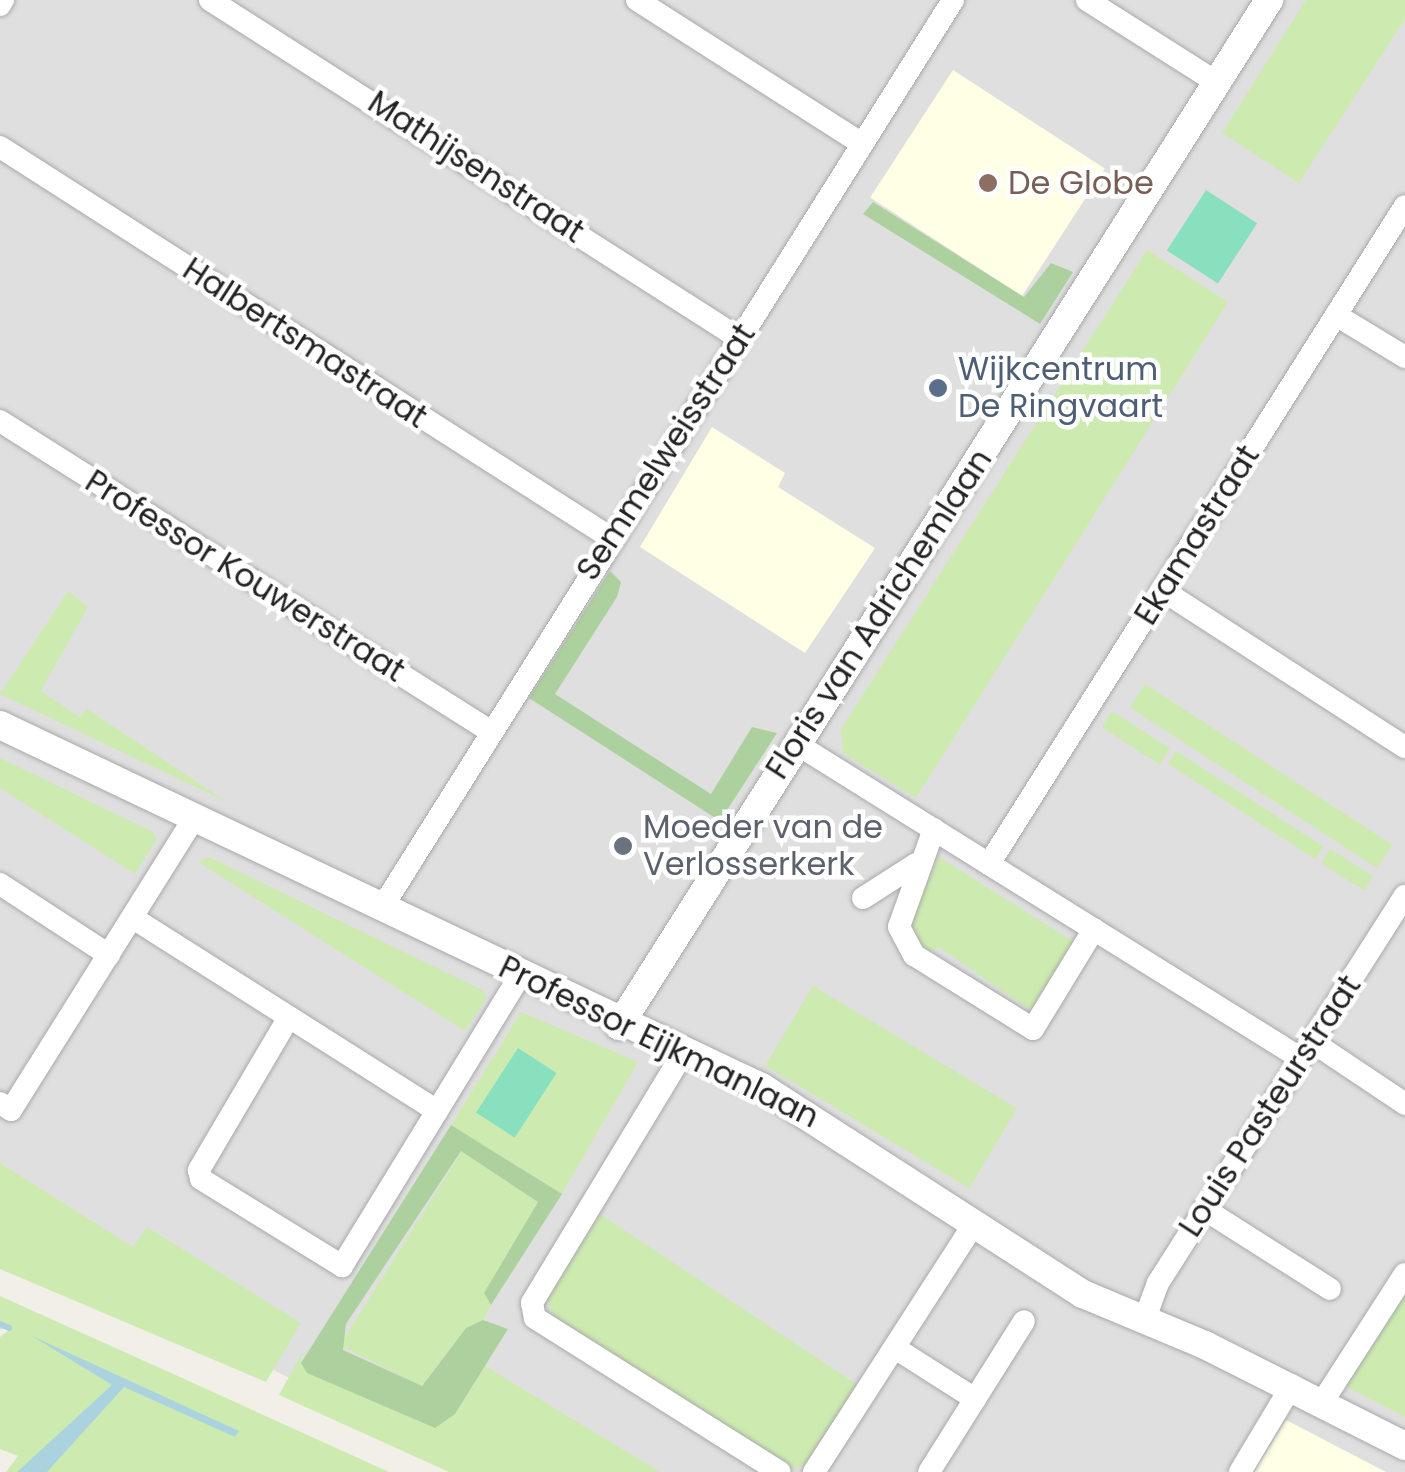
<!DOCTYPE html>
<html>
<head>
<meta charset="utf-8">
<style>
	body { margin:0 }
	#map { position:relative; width:1405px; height:1472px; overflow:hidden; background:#f2efe9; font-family:Poppins,sans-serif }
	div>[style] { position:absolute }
	.residential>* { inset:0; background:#e0dfdf }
	.education>* { inset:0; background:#ffffe5; transform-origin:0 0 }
	.grass>* { inset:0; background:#cdebb0; transform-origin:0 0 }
	.forest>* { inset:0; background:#add19e }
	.pitch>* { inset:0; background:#88e0be; transform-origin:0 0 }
	.water>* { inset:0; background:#aad3df }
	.stream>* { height:6px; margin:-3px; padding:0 3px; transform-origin:3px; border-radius:3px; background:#aad3df }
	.roads { filter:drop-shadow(0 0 2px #a9a9a9) drop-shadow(0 0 2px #a9a9a9) }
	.minor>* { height:22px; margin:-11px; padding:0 11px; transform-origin:11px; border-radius:11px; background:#fff }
	.tertiary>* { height:28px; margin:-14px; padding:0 14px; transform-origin:14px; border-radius:14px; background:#fff }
	.dots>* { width:28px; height:28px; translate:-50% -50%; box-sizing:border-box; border:5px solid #fff; border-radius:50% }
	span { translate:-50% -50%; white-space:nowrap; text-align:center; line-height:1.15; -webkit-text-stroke:9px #fff; paint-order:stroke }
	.street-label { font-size:32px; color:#222 }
	.education-label { font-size:32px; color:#785e54 }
	.left { translate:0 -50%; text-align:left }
	.service-label { font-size:32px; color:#4e5e75 }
	.worship-label { font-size:32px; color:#5b616d }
</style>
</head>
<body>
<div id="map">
	<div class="residential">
		<i style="clip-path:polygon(0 0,1405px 0,1405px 1472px,480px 1472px,0 1235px)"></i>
	</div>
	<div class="education">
		<i style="left:953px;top:70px;width:181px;height:152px;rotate:33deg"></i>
		<i style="clip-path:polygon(712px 427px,785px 473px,778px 487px,875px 548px,805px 653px,640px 547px)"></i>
		<i style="clip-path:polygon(1286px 1420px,1386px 1472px,1254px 1472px)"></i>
	</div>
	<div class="grass">
		<i style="clip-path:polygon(1306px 0,1405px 0,1405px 19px,1299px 183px,1222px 133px)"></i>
		<i style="clip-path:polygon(1147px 250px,1228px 302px,916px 798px,843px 753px,841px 729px)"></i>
		<i style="clip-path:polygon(68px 591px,88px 607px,41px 691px,80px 717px,87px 709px,227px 802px,0 694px)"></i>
		<i style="left:1145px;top:684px;width:295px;height:28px;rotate:33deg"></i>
		<i style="left:1112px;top:711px;width:69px;height:19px;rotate:33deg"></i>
		<i style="left:1176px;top:751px;width:176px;height:15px;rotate:33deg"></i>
		<i style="clip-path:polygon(0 758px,153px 832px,157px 839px,135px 874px,0 788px)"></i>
		<i style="left:1330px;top:849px;width:51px;height:17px;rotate:32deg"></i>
		<i style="clip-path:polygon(209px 857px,482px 990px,487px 997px,465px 1031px,198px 862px)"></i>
		<i style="clip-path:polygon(939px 857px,1074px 942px,1034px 1006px,1027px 1008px,939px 947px,923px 957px,908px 924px)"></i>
		<i style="left:813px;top:986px;width:238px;height:93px;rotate:31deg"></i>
		<i style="clip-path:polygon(521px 1012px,638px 1062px,562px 1194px,451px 1125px)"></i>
		<i style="clip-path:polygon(462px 1151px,538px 1202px,484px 1293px,491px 1305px,483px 1320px,466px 1328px,421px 1386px,340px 1345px)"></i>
		<i style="clip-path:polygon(0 1163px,133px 1247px,147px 1227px,301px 1323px,266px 1382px,0 1269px)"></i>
		<i style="clip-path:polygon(600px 1214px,861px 1387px,812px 1463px,790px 1469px,555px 1319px,547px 1300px)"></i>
		<i style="clip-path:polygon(1405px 1290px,1405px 1417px,1344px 1386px)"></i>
		<i style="clip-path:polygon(0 1296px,180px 1377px,389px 1472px,6px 1472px,18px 1456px,0 1449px,0 1337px,10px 1329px,0 1329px)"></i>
		<i style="clip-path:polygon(302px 1353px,301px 1363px,455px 1414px,485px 1366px,660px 1472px,449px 1472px,279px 1395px)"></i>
	</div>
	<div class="forest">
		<i style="clip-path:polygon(873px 202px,1024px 297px,1051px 263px,1073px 272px,1040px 324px,863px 214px)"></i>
		<i style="clip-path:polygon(610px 571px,621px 582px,617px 597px,555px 694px,711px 794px,752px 727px,777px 733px,720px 821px,529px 698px)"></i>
		<i style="clip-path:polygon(451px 1125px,562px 1194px,491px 1305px,484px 1293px,538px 1202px,461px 1151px,346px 1324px,343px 1350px,422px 1386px,466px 1328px,483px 1320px,508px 1329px,455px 1414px,435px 1428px,307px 1373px,301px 1363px)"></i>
	</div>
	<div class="pitch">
		<i style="left:1206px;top:190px;width:61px;height:72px;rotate:33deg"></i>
		<i style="left:518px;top:1048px;width:46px;height:77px;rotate:33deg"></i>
	</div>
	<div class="water">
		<i style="clip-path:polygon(32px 1336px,239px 1431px,235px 1437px,124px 1387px,47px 1472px,17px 1472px,112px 1385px)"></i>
	</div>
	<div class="stream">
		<i style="left:0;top:1324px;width:10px;rotate:24deg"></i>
	</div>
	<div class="roads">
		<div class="minor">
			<i style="left:210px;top:0;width:628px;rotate:32.58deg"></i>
			<i style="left:637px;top:0;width:267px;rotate:32.6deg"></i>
			<i style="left:1087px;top:0;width:155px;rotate:32.4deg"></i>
			<i style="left:0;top:5px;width:6px;rotate:-59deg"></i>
			<i style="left:0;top:147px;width:725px;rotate:32.62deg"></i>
			<i style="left:1336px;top:315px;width:81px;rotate:31.3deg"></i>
			<i style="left:0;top:421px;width:580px;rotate:32.32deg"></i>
			<i style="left:1162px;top:590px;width:289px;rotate:32.9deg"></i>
			<i style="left:795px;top:743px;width:595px;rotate:31.95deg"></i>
			<i style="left:934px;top:829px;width:104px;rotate:109.7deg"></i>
			<i style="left:899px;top:927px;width:32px;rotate:62deg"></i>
			<i style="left:914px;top:955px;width:140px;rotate:31.9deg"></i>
			<i style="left:1033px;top:1029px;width:117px;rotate:-58.6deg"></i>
			<i style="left:989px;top:864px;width:778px;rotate:-57.7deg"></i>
			<i style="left:0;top:884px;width:130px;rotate:33.1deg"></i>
			<i style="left:863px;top:898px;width:63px;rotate:-32.7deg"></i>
			<i style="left:383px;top:906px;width:1070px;rotate:-57.82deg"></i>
			<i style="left:133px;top:918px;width:360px;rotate:32.4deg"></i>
			<i style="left:289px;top:1017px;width:178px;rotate:120.5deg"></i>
			<i style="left:199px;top:1170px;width:9px;rotate:77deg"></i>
			<i style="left:201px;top:1179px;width:166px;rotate:31.7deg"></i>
			<i style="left:342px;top:1266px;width:342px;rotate:-58.5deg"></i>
			<i style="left:1311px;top:1041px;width:113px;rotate:33.8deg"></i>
			<i style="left:682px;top:1055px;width:290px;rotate:121.2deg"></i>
			<i style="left:532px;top:1303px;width:15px;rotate:79deg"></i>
			<i style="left:535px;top:1318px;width:289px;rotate:32.2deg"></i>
			<i style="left:0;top:1103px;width:13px;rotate:32deg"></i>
			<i style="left:11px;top:1110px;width:346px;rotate:-57.9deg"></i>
			<i style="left:1204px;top:1209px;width:149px;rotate:32.4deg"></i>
			<i style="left:1144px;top:1321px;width:40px;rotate:-69.8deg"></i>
			<i style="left:1158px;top:1283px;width:459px;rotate:-57.5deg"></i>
			<i style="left:895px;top:1348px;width:95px;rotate:32.5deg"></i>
			<i style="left:1323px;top:1401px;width:151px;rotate:-57.2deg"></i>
			<i style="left:814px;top:1472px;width:290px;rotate:-57.2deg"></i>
			<i style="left:929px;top:1472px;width:178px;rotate:-57.8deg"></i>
			<i style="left:1240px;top:1472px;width:101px;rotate:-59.1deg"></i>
		</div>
		<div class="tertiary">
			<i style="left:0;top:725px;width:845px;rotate:25.44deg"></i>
			<i style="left:763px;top:1088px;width:381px;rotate:32.8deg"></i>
			<i style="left:1083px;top:1294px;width:132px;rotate:22.7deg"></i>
			<i style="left:1205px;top:1345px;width:224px;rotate:26.8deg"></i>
			<i style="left:619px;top:1026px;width:1215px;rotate:-57.64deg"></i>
		</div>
	</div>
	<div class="dots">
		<i style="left:988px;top:183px;background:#8d6e63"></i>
		<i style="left:938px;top:388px;background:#5c6f8a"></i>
		<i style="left:623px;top:846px;background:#6b7280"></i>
	</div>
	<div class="street-label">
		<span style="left:476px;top:167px;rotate:33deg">Mathijsenstraat</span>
		<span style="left:305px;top:343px;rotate:33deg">Halbertsmastraat</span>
		<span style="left:666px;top:452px;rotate:-57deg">Semmelweisstraat</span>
		<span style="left:1197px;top:535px;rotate:-58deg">Ekamastraat</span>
		<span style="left:245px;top:576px;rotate:32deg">Professor Kouwerstraat</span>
		<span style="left:879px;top:614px;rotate:-57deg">Floris van Adrichemlaan</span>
		<span style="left:659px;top:1042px;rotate:26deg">Professor Eijkmanlaan</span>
		<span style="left:1270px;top:1106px;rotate:-57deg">Louis Pasteurstraat</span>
	</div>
	<div class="education-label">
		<span class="left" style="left:1008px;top:183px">De Globe</span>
	</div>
	<div class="service-label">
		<span class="left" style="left:958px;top:388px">Wijkcentrum<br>De Ringvaart</span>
	</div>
	<div class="worship-label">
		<span class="left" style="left:643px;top:846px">Moeder van de<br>Verlosserkerk</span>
	</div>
</div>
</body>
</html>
